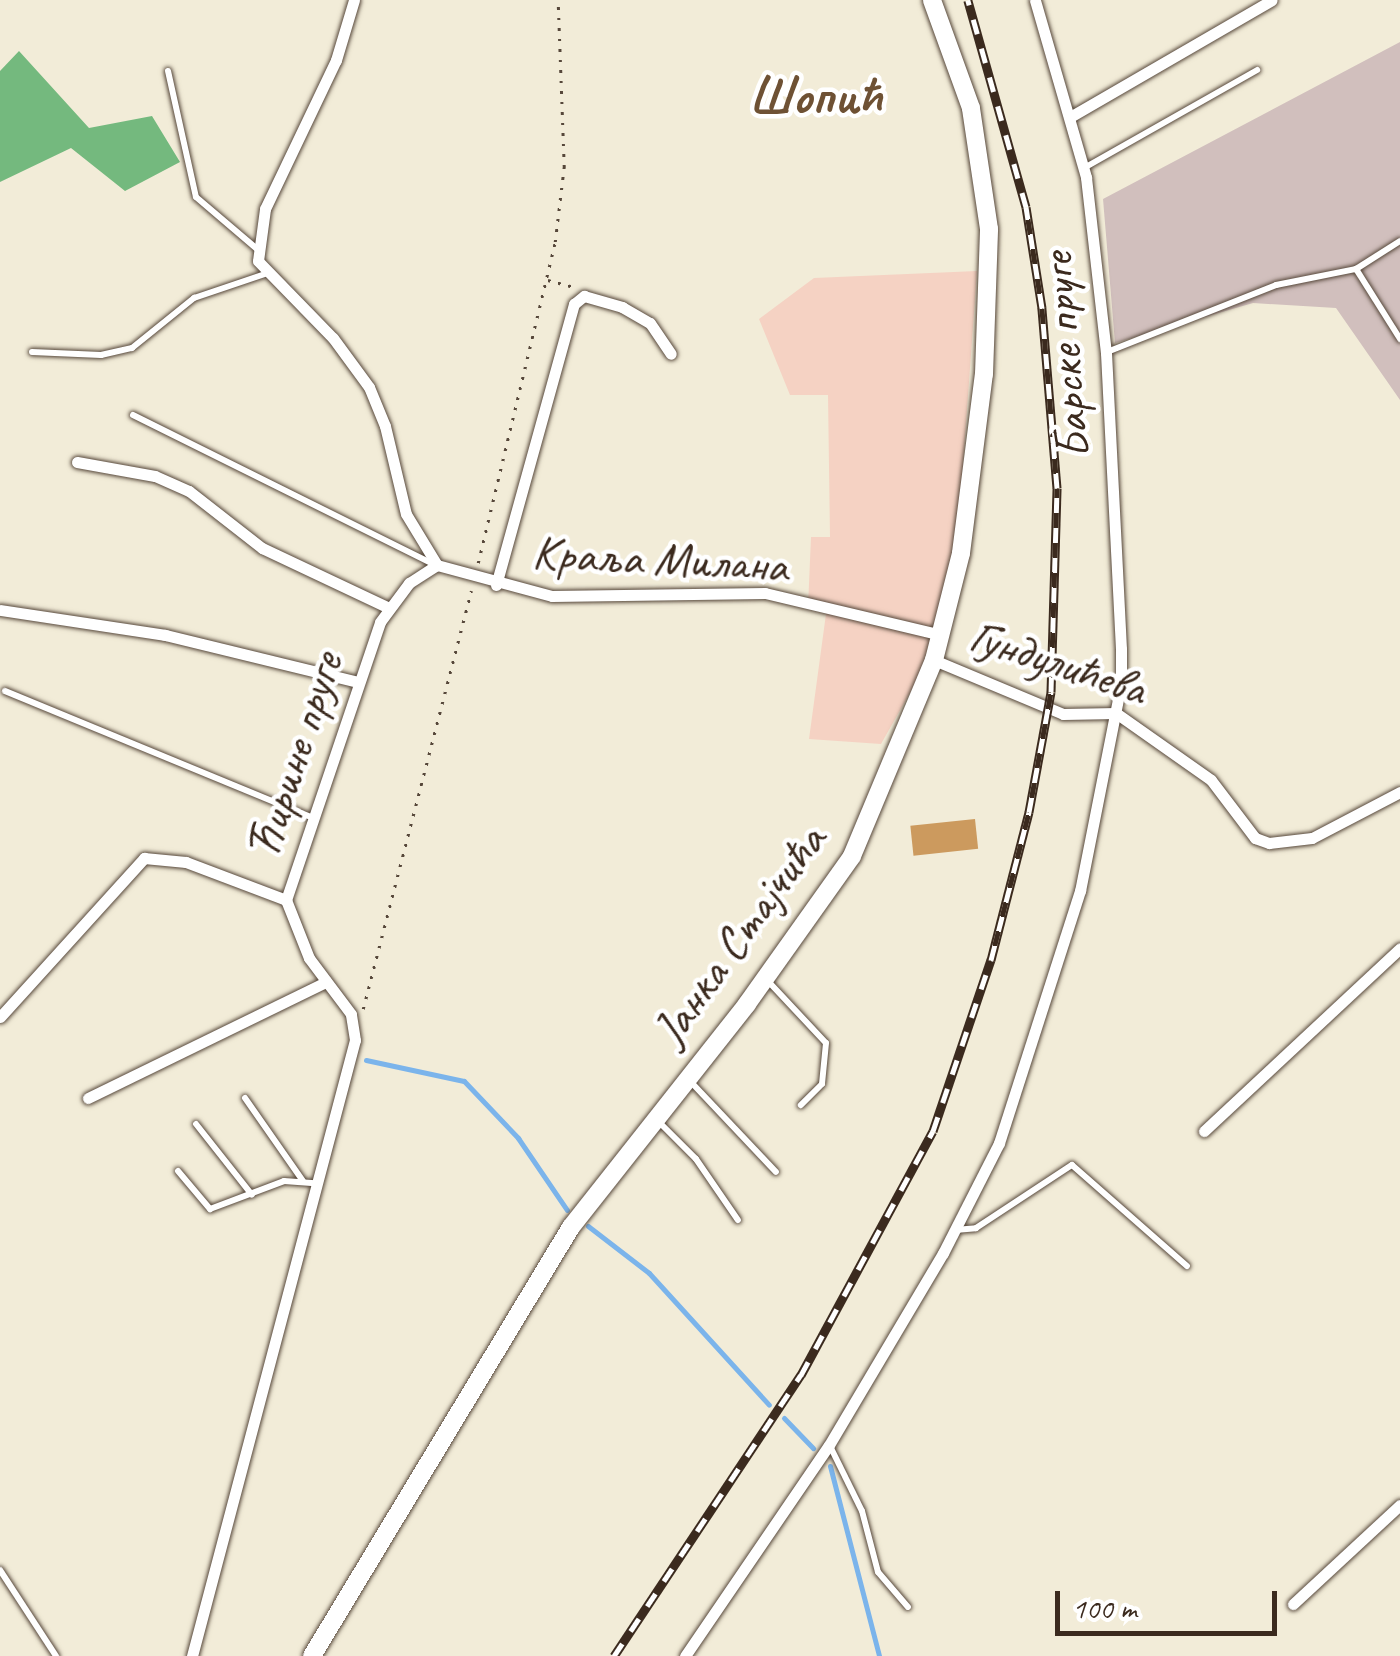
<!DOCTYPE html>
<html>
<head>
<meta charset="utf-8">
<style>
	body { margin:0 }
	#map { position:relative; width:1400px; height:1656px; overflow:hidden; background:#f2ecd8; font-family:Caveat,sans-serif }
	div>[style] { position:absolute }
	.built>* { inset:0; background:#f5d2c3 }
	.industrial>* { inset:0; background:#d1bfbd }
	.forest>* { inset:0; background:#74b97e }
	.stream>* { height:5px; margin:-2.5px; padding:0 2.5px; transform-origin:2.5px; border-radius:2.5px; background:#7bb4eb }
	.building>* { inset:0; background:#cc9a5e; transform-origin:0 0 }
	.path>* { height:2.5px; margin-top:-1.25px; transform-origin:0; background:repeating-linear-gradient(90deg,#56473a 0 2.5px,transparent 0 10.5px) }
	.roads { filter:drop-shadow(0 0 2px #56473a) drop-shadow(0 0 2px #56473a) }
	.lane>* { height:6px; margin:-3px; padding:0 3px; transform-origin:3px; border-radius:3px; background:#fff }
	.street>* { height:11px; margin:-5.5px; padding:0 5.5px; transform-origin:5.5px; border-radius:5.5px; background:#fff }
	.secondary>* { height:18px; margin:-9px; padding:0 9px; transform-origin:9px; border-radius:9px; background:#fff }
	.rail>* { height:9px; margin-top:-4.5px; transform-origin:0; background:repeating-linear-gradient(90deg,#fff 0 15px,#3b2a1e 0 30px); box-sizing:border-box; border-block:2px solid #3b2a1e }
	span { translate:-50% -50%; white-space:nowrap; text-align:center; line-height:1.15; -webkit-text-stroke:9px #fff; paint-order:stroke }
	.street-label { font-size:48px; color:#3b2a1e }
	.quarter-label { font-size:52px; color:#6e5134; font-weight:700 }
	.scale { position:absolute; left:1055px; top:1591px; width:222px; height:45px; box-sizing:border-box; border:5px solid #3b2a1e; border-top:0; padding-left:12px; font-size:30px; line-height:35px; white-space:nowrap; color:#3b2a1e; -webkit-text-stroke:8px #fff; paint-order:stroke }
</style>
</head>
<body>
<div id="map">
	<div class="built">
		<i style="clip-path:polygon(977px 271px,957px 548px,920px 675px,881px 744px,809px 739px,826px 614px,808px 607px,811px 537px,830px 537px,828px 395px,790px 395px,759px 319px,814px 278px)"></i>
	</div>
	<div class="industrial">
		<i style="clip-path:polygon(1400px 42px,1400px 400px,1336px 308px,1253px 303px,1115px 343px,1103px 199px)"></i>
	</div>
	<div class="forest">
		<i style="clip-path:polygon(19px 51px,89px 128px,152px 116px,180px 162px,125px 191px,71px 148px,0 182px,0 71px)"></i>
	</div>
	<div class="stream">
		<i style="left:366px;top:1060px;width:100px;rotate:12.1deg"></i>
		<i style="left:464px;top:1081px;width:79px;rotate:46.5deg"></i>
		<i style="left:518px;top:1138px;width:87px;rotate:55.8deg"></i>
		<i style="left:588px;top:1226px;width:77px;rotate:37.6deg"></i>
		<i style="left:649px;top:1273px;width:178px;rotate:47.7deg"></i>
		<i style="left:784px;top:1418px;width:42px;rotate:46deg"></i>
		<i style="left:830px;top:1466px;width:196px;rotate:75.5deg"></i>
	</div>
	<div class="building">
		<i style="left:975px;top:819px;width:30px;height:65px;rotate:84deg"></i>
	</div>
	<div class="path">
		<i style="left:548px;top:280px;width:27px;rotate:15deg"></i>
		<i style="left:478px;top:563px;width:330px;rotate:-76.5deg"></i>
		<i style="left:555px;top:242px;width:76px;rotate:-83.2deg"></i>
		<i style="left:564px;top:167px;width:167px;rotate:-92.1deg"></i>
		<i style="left:363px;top:1009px;width:432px;rotate:-75.5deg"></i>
	</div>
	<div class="roads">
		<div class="lane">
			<i style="left:168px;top:71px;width:129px;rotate:77.5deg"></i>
			<i style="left:196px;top:197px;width:80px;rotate:40.4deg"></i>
			<i style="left:1084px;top:168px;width:199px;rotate:-29.5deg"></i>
			<i style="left:1356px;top:269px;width:83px;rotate:57.8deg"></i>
			<i style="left:32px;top:352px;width:69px;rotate:2.5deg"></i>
			<i style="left:101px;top:355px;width:32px;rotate:-13deg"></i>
			<i style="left:132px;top:348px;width:80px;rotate:-38.9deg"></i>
			<i style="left:194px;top:298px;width:78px;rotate:-18.7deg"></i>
			<i style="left:1107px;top:352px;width:182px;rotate:-21.6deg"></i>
			<i style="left:1276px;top:285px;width:82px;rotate:-11.3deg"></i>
			<i style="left:1356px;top:269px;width:52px;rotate:-32.5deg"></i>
			<i style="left:133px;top:415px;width:337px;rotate:26.4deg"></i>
			<i style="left:5px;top:691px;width:333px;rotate:22.4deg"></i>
			<i style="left:767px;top:980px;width:86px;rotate:46.9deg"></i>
			<i style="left:826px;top:1043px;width:41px;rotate:95.6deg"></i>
			<i style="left:822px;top:1084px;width:30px;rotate:135deg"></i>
			<i style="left:690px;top:1081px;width:125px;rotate:46.6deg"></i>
			<i style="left:245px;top:1098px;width:101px;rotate:55.1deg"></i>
			<i style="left:657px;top:1120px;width:55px;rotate:45deg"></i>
			<i style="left:696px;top:1159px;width:74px;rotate:55.5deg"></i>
			<i style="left:196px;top:1124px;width:90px;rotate:51.7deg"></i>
			<i style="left:178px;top:1171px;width:50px;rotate:49.9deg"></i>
			<i style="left:210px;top:1209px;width:79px;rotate:-20.7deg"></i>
			<i style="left:284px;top:1181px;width:31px;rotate:4deg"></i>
			<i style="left:955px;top:1230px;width:21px;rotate:-5deg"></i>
			<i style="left:976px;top:1228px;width:115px;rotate:-33.3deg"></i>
			<i style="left:1072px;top:1165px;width:153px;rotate:41.3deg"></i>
			<i style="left:830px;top:1446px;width:72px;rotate:63.8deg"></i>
			<i style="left:862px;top:1511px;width:63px;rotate:75.3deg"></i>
			<i style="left:878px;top:1572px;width:46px;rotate:49.4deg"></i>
			<i style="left:0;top:1570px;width:103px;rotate:56.9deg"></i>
		</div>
		<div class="street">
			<i style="left:354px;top:0;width:63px;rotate:106.7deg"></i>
			<i style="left:336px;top:60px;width:165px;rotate:115.5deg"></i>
			<i style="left:265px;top:209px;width:52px;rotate:97.7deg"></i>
			<i style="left:258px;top:261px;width:107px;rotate:45.8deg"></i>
			<i style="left:333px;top:338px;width:61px;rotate:53.7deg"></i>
			<i style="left:369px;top:387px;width:42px;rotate:67.7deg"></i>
			<i style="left:385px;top:426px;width:90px;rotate:76.6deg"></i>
			<i style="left:406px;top:514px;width:60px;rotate:58.7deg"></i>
			<i style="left:1070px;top:117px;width:233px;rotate:-30.1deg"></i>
			<i style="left:77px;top:462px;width:79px;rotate:10.2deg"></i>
			<i style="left:155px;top:476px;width:37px;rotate:24deg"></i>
			<i style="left:189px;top:491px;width:93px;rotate:38deg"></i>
			<i style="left:262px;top:548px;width:140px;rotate:25.3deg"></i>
			<i style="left:437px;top:565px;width:119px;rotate:15.1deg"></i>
			<i style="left:552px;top:596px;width:213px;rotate:-0.8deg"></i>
			<i style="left:765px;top:593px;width:181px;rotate:13.4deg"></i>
			<i style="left:496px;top:585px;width:292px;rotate:-74.5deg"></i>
			<i style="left:574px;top:304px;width:13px;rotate:-39deg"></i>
			<i style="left:584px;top:296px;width:40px;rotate:16deg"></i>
			<i style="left:622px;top:307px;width:32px;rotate:30deg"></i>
			<i style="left:650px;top:323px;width:37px;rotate:56deg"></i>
			<i style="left:0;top:610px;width:167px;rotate:8.6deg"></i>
			<i style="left:165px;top:635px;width:199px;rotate:13.7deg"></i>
			<i style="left:934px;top:660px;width:140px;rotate:22.7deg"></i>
			<i style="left:1063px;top:714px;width:53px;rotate:-1.1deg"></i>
			<i style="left:1116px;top:713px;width:116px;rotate:35.2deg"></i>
			<i style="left:1211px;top:780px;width:73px;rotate:52.8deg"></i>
			<i style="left:1255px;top:838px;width:15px;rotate:20deg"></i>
			<i style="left:1269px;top:843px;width:43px;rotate:-6.6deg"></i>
			<i style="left:1312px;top:838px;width:99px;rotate:-27.6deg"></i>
			<i style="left:0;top:1017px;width:215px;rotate:-47.8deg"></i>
			<i style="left:144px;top:858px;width:42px;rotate:5.4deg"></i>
			<i style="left:186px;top:862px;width:107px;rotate:20.8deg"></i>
			<i style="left:88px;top:1098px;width:265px;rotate:-26deg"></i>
			<i style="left:1204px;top:1131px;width:268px;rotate:-43deg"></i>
			<i style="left:1293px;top:1604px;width:146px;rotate:-42.8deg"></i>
			<i style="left:192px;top:1656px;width:637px;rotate:-75.18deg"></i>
			<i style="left:355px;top:1040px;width:26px;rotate:-99deg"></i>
			<i style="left:351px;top:1014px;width:70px;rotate:-126.9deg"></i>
			<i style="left:309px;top:958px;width:62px;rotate:-111.6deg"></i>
			<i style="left:286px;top:900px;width:293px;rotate:-71.3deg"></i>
			<i style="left:380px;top:622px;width:49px;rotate:-53.4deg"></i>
			<i style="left:409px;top:583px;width:33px;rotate:-33deg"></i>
			<i style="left:685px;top:1656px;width:255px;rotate:-55.7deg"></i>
			<i style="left:829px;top:1445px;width:223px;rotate:-59.3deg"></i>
			<i style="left:943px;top:1253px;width:123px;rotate:-63deg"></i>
			<i style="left:999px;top:1143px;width:265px;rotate:-72.2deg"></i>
			<i style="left:1080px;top:891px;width:211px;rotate:-78.8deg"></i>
			<i style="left:1121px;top:684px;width:35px;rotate:-90deg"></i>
			<i style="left:1121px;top:649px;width:296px;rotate:-92.9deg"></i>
			<i style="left:1106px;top:353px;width:177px;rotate:-96.5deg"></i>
			<i style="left:1086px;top:177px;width:184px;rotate:-106.1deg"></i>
		</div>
		<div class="secondary">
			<i style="left:312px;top:1656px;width:501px;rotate:-58.88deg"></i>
			<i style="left:571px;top:1227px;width:284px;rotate:-51.7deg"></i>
			<i style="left:747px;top:1004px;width:181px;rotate:-54.6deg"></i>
			<i style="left:852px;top:856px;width:212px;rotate:-67.3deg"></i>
			<i style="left:934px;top:660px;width:110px;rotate:-75.8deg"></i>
			<i style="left:961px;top:553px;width:180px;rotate:-82.7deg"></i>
			<i style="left:984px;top:374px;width:145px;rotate:-88deg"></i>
			<i style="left:989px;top:229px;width:122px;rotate:-98.5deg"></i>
			<i style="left:971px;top:108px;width:115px;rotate:-109.9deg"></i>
		</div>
	</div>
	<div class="rail">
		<i style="left:614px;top:1656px;width:338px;rotate:-56.4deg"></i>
		<i style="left:801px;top:1375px;width:277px;rotate:-61.6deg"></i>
		<i style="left:933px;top:1131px;width:181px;rotate:-71.3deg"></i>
		<i style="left:991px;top:960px;width:153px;rotate:-75.6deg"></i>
		<i style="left:1029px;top:812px;width:122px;rotate:-79.6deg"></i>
		<i style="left:1051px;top:692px;width:204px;rotate:-88.3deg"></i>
		<i style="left:1057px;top:488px;width:181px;rotate:-94.8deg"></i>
		<i style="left:1042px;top:308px;width:102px;rotate:-99deg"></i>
		<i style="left:1026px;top:207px;width:215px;rotate:-105.7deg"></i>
	</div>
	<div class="street-label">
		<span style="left:1065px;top:356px;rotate:-95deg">Барске пруге</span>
		<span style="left:660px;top:559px;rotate:3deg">Краља Милана</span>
		<span style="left:1058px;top:662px;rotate:18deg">Гундулићева</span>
		<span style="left:294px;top:757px;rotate:-72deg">Ћирине пруге</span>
		<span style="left:739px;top:935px;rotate:-54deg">Јанка Стајчића</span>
	</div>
	<div class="quarter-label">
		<span style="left:815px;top:97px">Шопић</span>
	</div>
	<div class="scale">100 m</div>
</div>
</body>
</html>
